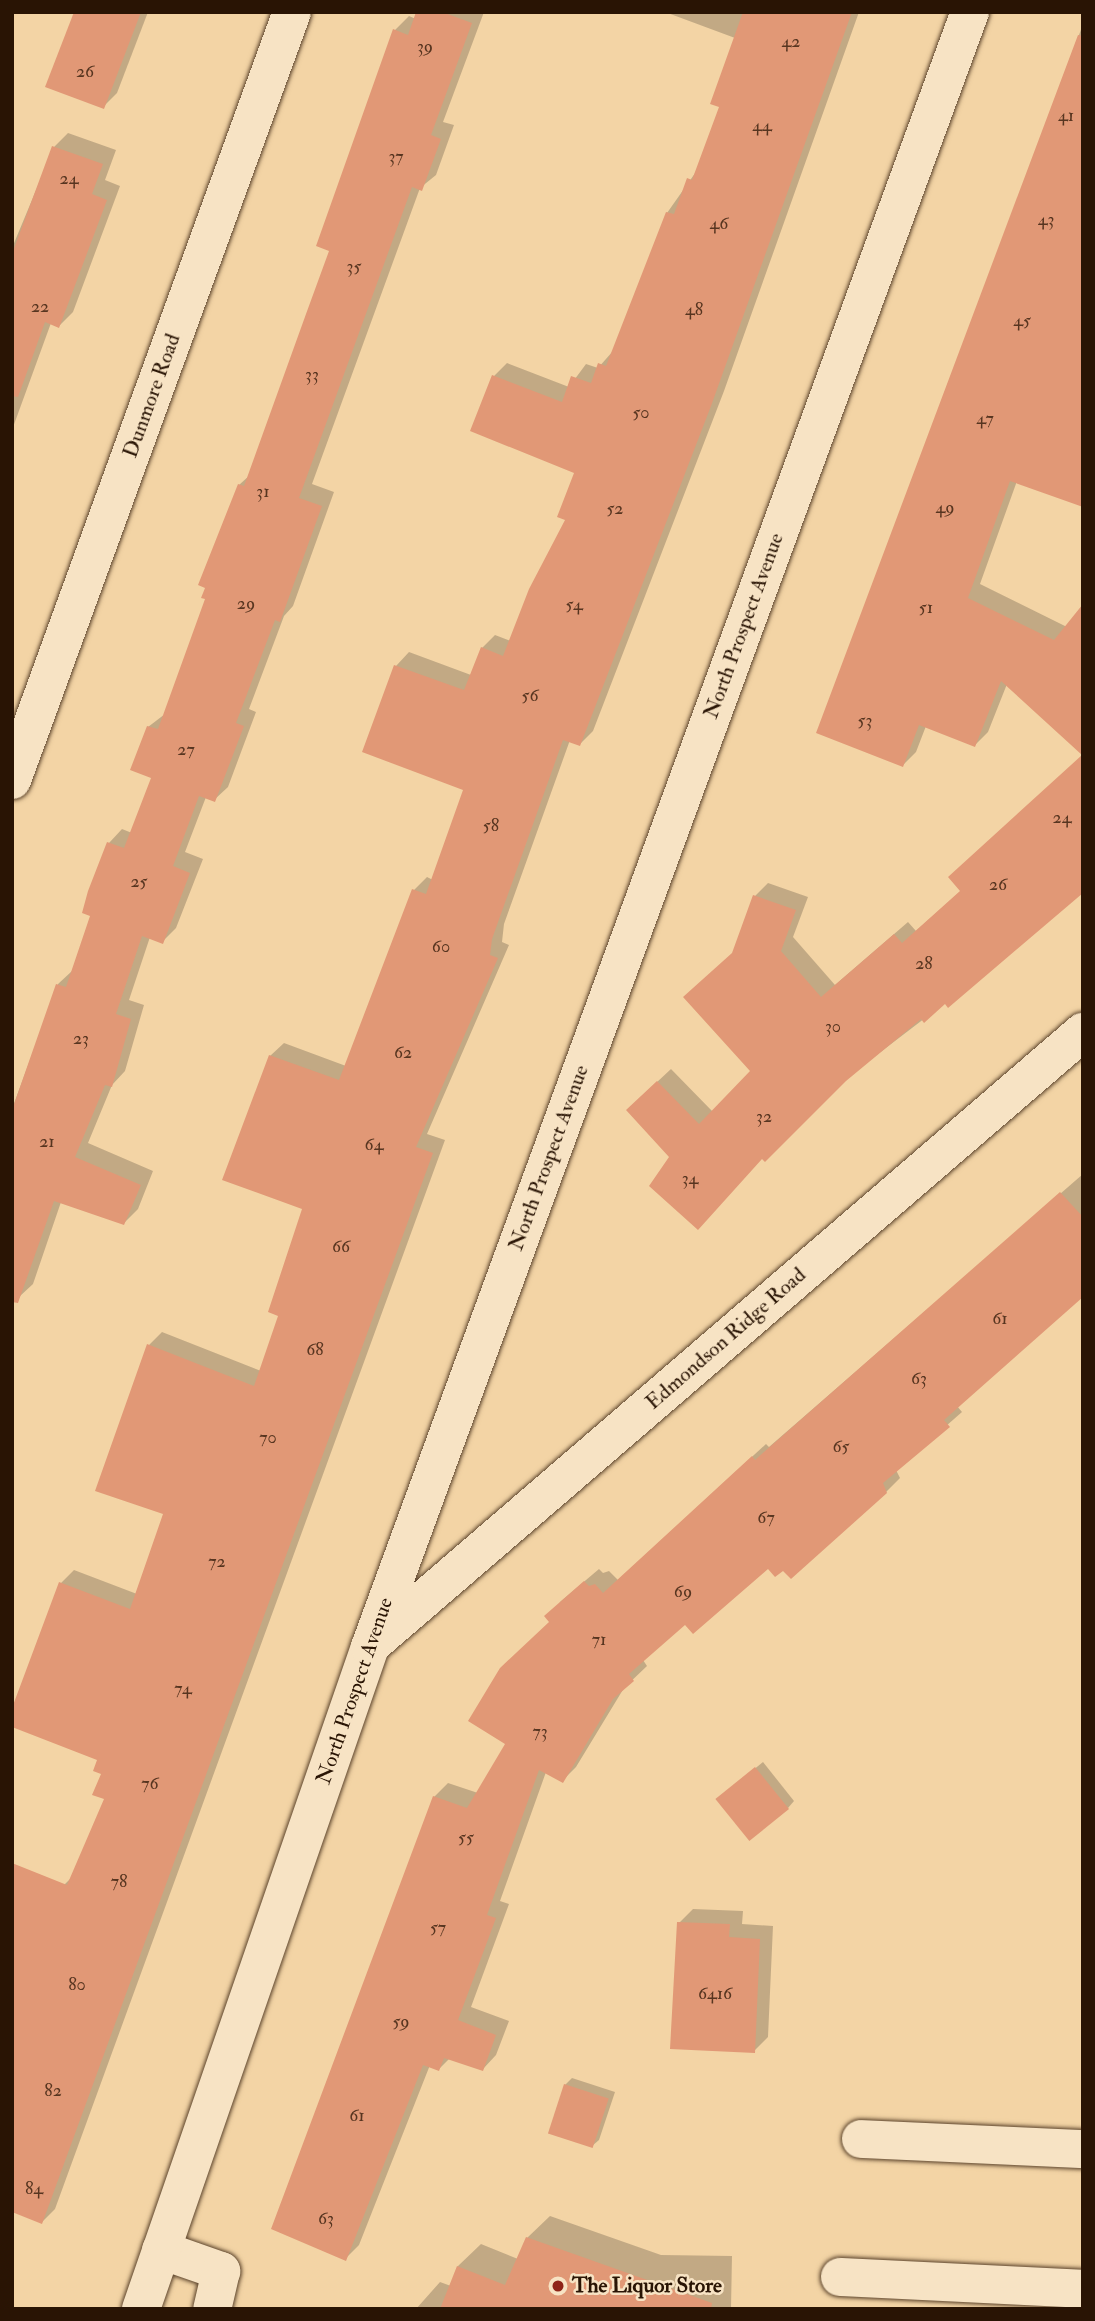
<!DOCTYPE html>
<html>
<head>
<meta charset="utf-8">
<style>
	body { margin:0 }
	#map { position:relative; width:1095px; height:2321px; overflow:hidden; background:#f3d4a5; font-family:"IM FELL Double Pica",serif }
	div>[style] { position:absolute }
	.shadow>* { inset:0; background:#0003 }
	.building>* { inset:0; background:#e19876; transform-origin:0 0 }
	.roads { filter:drop-shadow(0 0 2px #5c442c) drop-shadow(0 0 2px #5c442c) }
	.minor>* { height:38px; margin:-19px; padding:0 19px; transform-origin:19px; border-radius:19px; background:#f7e3c4 }
	.dots>* { width:19px; height:19px; translate:-50% -50%; box-sizing:border-box; border:4px solid #f7e3c4; border-radius:50% }
	span { translate:-50% -50%; white-space:nowrap; text-align:center; line-height:1.15; -webkit-text-stroke:5px #f7e3c4; paint-order:stroke }
	.number-label { font-size:18px; color:#573520 }
	.number-label span { -webkit-text-stroke-width:0 }
	.street-label { font-size:21px; color:#291404 }
	.poi-label { font-size:21px; color:#291404; font-weight:700 }
	.left { translate:0 -50%; text-align:left }
	.frame { position:absolute; inset:0; border:14px solid #291404; pointer-events:none }
</style>
</head>
<body>
<div id="map">
	<div class="shadow">
		<i style="clip-path:polygon(85px 12px,148px 12px,117px 93px,103px 107px)"></i>
		<i style="clip-path:polygon(418px 12px,484px 12px,443px 122px,454px 125px,436px 175px,420px 188px,312px 484px,334px 492px,293px 606px,284px 616px,249px 709px,256px 712px,228px 787px,214px 800px,206px 797px,185px 852px,203px 859px,176px 928px,162px 942px,150px 937px,129px 1000px,144px 1005px,125px 1071px,112px 1085px,88px 1143px,153px 1171px,138px 1209px,124px 1223px,61px 1202px,33px 1284px,19px 1297px,12px 1295px,12px 1109px,58px 984px,72px 971px,92px 915px,109px 843px,122px 829px,132px 833px,154px 777px,148px 727px,165px 714px,207px 598px,239px 485px,250px 475px,331px 250px,395px 30px,409px 16px,416px 19px)"></i>
		<i style="clip-path:polygon(665px 12px,859px 12px,724px 391px,593px 731px,580px 744px,570px 740px,504px 924px,502px 942px,509px 945px,427px 1134px,445px 1140px,55px 2209px,42px 2222px,12px 2019px,65px 1884px,72px 1877px,106px 1798px,99px 1759px,12px 1713px,61px 1583px,74px 1570px,137px 1594px,166px 1513px,149px 1345px,162px 1332px,261px 1371px,280px 1315px,305px 1208px,270px 1056px,284px 1043px,346px 1066px,414px 890px,427px 877px,433px 880px,465px 789px,365px 751px,396px 666px,409px 652px,471px 675px,482px 648px,495px 635px,511px 641px,568px 519px,576px 472px,494px 376px,507px 363px,569px 387px,586px 364px,598px 368px,613px 351px,667px 213px,698px 169px,721px 106px,735px 38px)"></i>
		<i style="clip-path:polygon(1083px 24px,1083px 335px,1017px 481px,980px 584px,1067px 627px,1083px 753px,1007px 684px,988px 732px,975px 745px,926px 726px,916px 752px,903px 765px,955px 374px)"></i>
		<i style="clip-path:polygon(68px 133px,116px 150px,105px 180px,120px 186px,73px 312px,59px 326px,51px 323px,12px 430px,12px 248px,54px 147px)"></i>
		<i style="clip-path:polygon(1083px 756px,946px 1002px,844px 1080px,671px 1157px,641px 1097px,671px 1069px,713px 1112px,753px 1071px,734px 952px,755px 896px,768px 883px,808px 897px,793px 937px,835px 985px,908px 922px,916px 931px,962px 890px)"></i>
		<i style="clip-path:polygon(1083px 1174px,1083px 1301px,1080px 1297px,957px 1406px,962px 1412px,896px 1470px,900px 1478px,886px 1492px,783px 1568px,768px 1566px,685px 1623px,643px 1660px,647px 1666px,624px 1688px,576px 1767px,563px 1780px,546px 1772px,500px 1901px,509px 1904px,471px 2007px,509px 2021px,496px 2055px,483px 2069px,450px 2058px,439px 2069px,430px 2065px,359px 2245px,345px 2259px,434px 1797px,448px 1783px,478px 1793px,508px 1743px,560px 1602px,599px 1569px,603px 1573px,609px 1571px,618px 1580px,766px 1444px,769px 1447px)"></i>
		<i style="clip-path:polygon(763px 1762px,794px 1801px,788px 1808px,725px 1793px)"></i>
		<i style="clip-path:polygon(693px 1909px,743px 1911px,742px 1924px,773px 1926px,768px 2037px,754px 2051px,679px 1923px)"></i>
		<i style="clip-path:polygon(572px 2078px,615px 2092px,599px 2140px,592px 2146px,565px 2085px)"></i>
		<i style="clip-path:polygon(550px 2216px,661px 2255px,732px 2256px,731px 2309px,416px 2309px,440px 2282px,451px 2286px,458px 2266px,481px 2244px,518px 2259px,527px 2238px)"></i>
	</div>
	<div class="building">
		<i style="clip-path:polygon(74px 12px,141px 12px,104px 109px,45px 87px)"></i>
		<i style="clip-path:polygon(416px 12px,442px 12px,472px 23px,431px 135px,441px 139px,422px 191px,412px 187px,299px 498px,322px 506px,280px 622px,275px 620px,236px 723px,244px 726px,215px 802px,199px 796px,173px 866px,190px 873px,163px 944px,142px 936px,116px 1014px,131px 1019px,112px 1087px,105px 1085px,75px 1157px,141px 1185px,124px 1225px,54px 1201px,18px 1303px,12px 1302px,12px 1110px,56px 984px,66px 987px,90px 916px,82px 913px,88px 891px,107px 842px,124px 848px,151px 778px,130px 770px,147px 726px,158px 729px,205px 599px,201px 598px,205px 588px,198px 585px,238px 484px,244px 486px,306px 314px,329px 251px,316px 246px,393px 29px,408px 35px)"></i>
		<i style="clip-path:polygon(743px 12px,852px 12px,711px 406px,580px 746px,563px 740px,492px 939px,490px 955px,498px 958px,416px 1147px,433px 1153px,42px 2224px,12px 2212px,12px 1863px,67px 1885px,104px 1799px,92px 1795px,101px 1774px,93px 1771px,97px 1760px,12px 1727px,12px 1708px,59px 1582px,130px 1609px,163px 1514px,95px 1491px,147px 1344px,254px 1386px,278px 1316px,268px 1312px,302px 1209px,222px 1180px,269px 1055px,339px 1080px,412px 889px,426px 894px,463px 790px,362px 752px,394px 665px,464px 690px,481px 647px,503px 656px,529px 589px,565px 520px,557px 517px,574px 473px,470px 431px,492px 375px,562px 402px,571px 376px,591px 383px,598px 363px,606px 366px,666px 212px,674px 214px,687px 178px,692px 180px,719px 107px,710px 104px)"></i>
		<i style="clip-path:polygon(1078px 35px,1083px 36px,1083px 507px,1010px 481px,968px 598px,1054px 640px,1083px 604px,1083px 893px,948px 1008px,945px 1004px,924px 1023px,921px 1019px,846px 1081px,765px 1162px,762px 1159px,698px 1230px,649px 1186px,669px 1157px,626px 1110px,657px 1081px,699px 1124px,750px 1071px,683px 997px,732px 953px,753px 895px,796px 910px,781px 951px,821px 997px,894px 934px,902px 943px,960px 891px,948px 877px,1082px 755px,1001px 681px,975px 747px,919px 725px,903px 767px,816px 733px)"></i>
		<i style="clip-path:polygon(52px 146px,103px 164px,92px 194px,107px 200px,59px 328px,45px 322px,18px 397px,12px 396px,12px 254px)"></i>
		<i style="clip-path:polygon(1060px 1192px,1083px 1217px,1083px 1297px,944px 1420px,950px 1427px,883px 1483px,887px 1493px,791px 1579px,783px 1571px,775px 1577px,768px 1569px,693px 1634px,685px 1625px,629px 1674px,634px 1681px,613px 1699px,563px 1783px,539px 1770px,487px 1915px,496px 1918px,458px 2020px,496px 2035px,483px 2071px,444px 2058px,439px 2071px,423px 2065px,346px 2261px,271px 2229px,433px 1796px,467px 1808px,505px 1744px,468px 1721px,500px 1668px,549px 1622px,544px 1616px,584px 1581px,589px 1586px,595px 1584px,603px 1593px,752px 1456px,755px 1460px)"></i>
		<i style="left:755px;top:1767px;width:54px;height:51px;rotate:51deg"></i>
		<i style="clip-path:polygon(677px 1922px,730px 1924px,729px 1937px,760px 1939px,755px 2053px,670px 2049px)"></i>
		<i style="left:564px;top:2084px;width:47px;height:52px;rotate:18deg"></i>
		<i style="clip-path:polygon(526px 2237px,712px 2303px,711px 2309px,440px 2309px,457px 2266px,505px 2285px)"></i>
	</div>
	<div class="roads">
		<div class="minor">
			<i style="left:12px;top:780px;width:817px;rotate:-69.97deg"></i>
			<i style="left:371px;top:1645px;width:940px;rotate:-40.73deg"></i>
			<i style="left:861px;top:2139px;width:222px;rotate:2.6deg"></i>
			<i style="left:161px;top:2250px;width:64px;rotate:19.3deg"></i>
			<i style="left:221px;top:2271px;width:39px;rotate:103deg"></i>
			<i style="left:840px;top:2277px;width:243px;rotate:2.8deg"></i>
			<i style="left:141px;top:2309px;width:700px;rotate:-70.92deg"></i>
			<i style="left:370px;top:1647px;width:1742px;rotate:-69.85deg"></i>
		</div>
	</div>
	<div class="dots">
		<i style="left:558px;top:2286px;background:#8f2418"></i>
	</div>
	<div class="number-label">
		<span style="left:791px;top:42px">42</span>
		<span style="left:425px;top:47px">39</span>
		<span style="left:85px;top:72px">26</span>
		<span style="left:1066px;top:116px">41</span>
		<span style="left:762px;top:126px">44</span>
		<span style="left:396px;top:157px">37</span>
		<span style="left:69px;top:179px">24</span>
		<span style="left:1046px;top:220px">43</span>
		<span style="left:719px;top:224px">46</span>
		<span style="left:354px;top:267px">35</span>
		<span style="left:40px;top:307px">22</span>
		<span style="left:694px;top:310px">48</span>
		<span style="left:1022px;top:321px">45</span>
		<span style="left:312px;top:375px">33</span>
		<span style="left:641px;top:413px">50</span>
		<span style="left:985px;top:419px">47</span>
		<span style="left:263px;top:492px">31</span>
		<span style="left:945px;top:508px">49</span>
		<span style="left:615px;top:509px">52</span>
		<span style="left:246px;top:604px">29</span>
		<span style="left:574px;top:605px">54</span>
		<span style="left:926px;top:608px">51</span>
		<span style="left:530px;top:696px">56</span>
		<span style="left:865px;top:721px">53</span>
		<span style="left:186px;top:750px">27</span>
		<span style="left:1062px;top:818px">24</span>
		<span style="left:491px;top:826px">58</span>
		<span style="left:139px;top:882px">25</span>
		<span style="left:998px;top:885px">26</span>
		<span style="left:441px;top:947px">60</span>
		<span style="left:924px;top:964px">28</span>
		<span style="left:833px;top:1027px">30</span>
		<span style="left:81px;top:1039px">23</span>
		<span style="left:403px;top:1053px">62</span>
		<span style="left:764px;top:1117px">32</span>
		<span style="left:47px;top:1142px">21</span>
		<span style="left:374px;top:1145px">64</span>
		<span style="left:690px;top:1179px">34</span>
		<span style="left:341px;top:1247px">66</span>
		<span style="left:1000px;top:1319px">61</span>
		<span style="left:315px;top:1350px">68</span>
		<span style="left:919px;top:1379px">63</span>
		<span style="left:268px;top:1438px">70</span>
		<span style="left:841px;top:1447px">65</span>
		<span style="left:766px;top:1518px">67</span>
		<span style="left:217px;top:1562px">72</span>
		<span style="left:683px;top:1592px">69</span>
		<span style="left:599px;top:1640px">71</span>
		<span style="left:183px;top:1689px">74</span>
		<span style="left:540px;top:1732px">73</span>
		<span style="left:150px;top:1784px">76</span>
		<span style="left:466px;top:1838px">55</span>
		<span style="left:119px;top:1882px">78</span>
		<span style="left:438px;top:1928px">57</span>
		<span style="left:77px;top:1985px">80</span>
		<span style="left:715px;top:1994px">6416</span>
		<span style="left:401px;top:2022px">59</span>
		<span style="left:53px;top:2091px">82</span>
		<span style="left:357px;top:2116px">61</span>
		<span style="left:34px;top:2189px">84</span>
		<span style="left:326px;top:2219px">63</span>
	</div>
	<div class="street-label">
		<span style="left:152px;top:396px;rotate:-70deg">Dunmore Road</span>
		<span style="left:744px;top:626px;rotate:-70deg">North Prospect Avenue</span>
		<span style="left:549px;top:1158px;rotate:-70deg">North Prospect Avenue</span>
		<span style="left:726px;top:1339px;rotate:-41deg">Edmondson Ridge Road</span>
		<span style="left:355px;top:1691px;rotate:-71deg">North Prospect Avenue</span>
	</div>
	<div class="poi-label">
		<span class="left" style="left:572px;top:2286px">The Liquor Store</span>
	</div>
	<div class="frame"></div>
</div>
</body>
</html>
